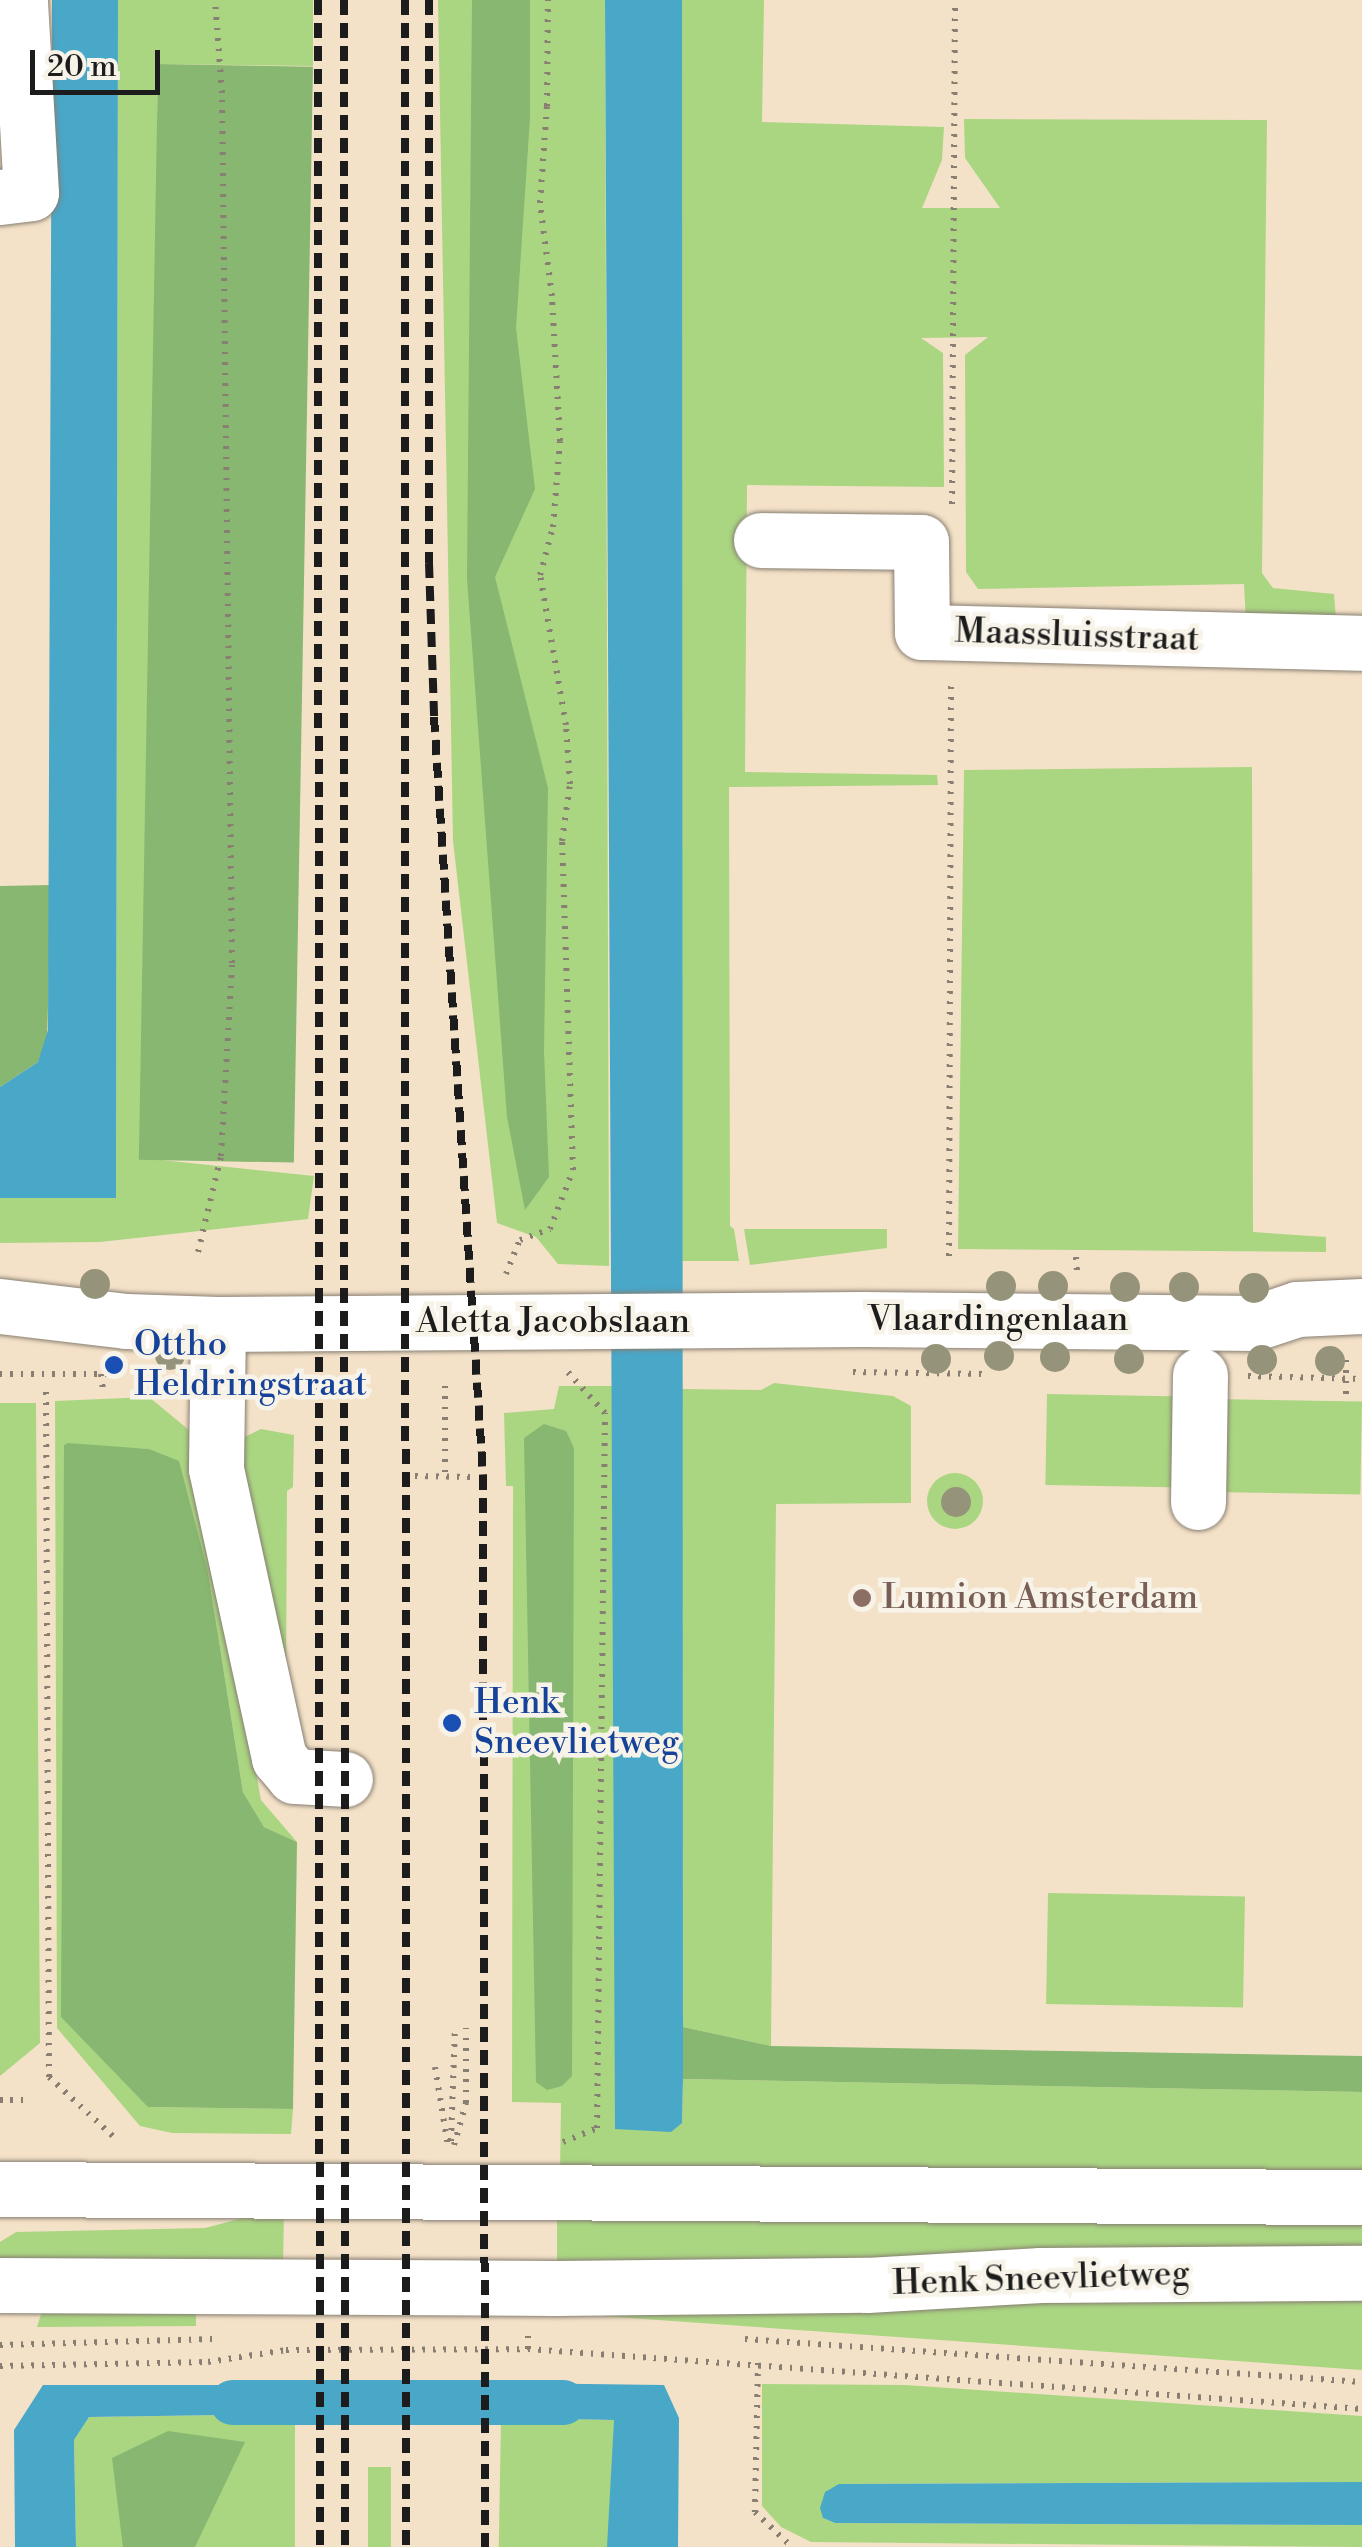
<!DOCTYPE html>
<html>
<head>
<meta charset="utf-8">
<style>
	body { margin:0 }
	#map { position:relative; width:1362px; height:2547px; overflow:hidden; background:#f4e2c8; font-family:"Libre Bodoni",serif }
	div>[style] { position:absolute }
	.green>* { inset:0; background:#aad682; transform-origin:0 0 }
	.round { border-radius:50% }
	.forest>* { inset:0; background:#87b770; transform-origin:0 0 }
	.water>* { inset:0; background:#49a7c8 }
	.canal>* { height:45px; margin:-22.5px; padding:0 22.5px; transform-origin:22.5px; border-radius:22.5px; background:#49a7c8 }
	.path>* { height:6px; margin-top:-3px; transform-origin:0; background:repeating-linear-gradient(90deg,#887f72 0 2.5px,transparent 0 10.5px) }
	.roads { filter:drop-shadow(0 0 2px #887f72) drop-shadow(0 0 2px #887f72) }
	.minor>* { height:55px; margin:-27.5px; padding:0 27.5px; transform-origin:27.5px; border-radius:27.5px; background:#fff }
	.major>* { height:55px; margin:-27.5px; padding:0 27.5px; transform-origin:27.5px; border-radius:27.5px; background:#fff }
	.rail>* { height:8px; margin-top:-4px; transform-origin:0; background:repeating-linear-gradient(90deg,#1c1c1c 0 15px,transparent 0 23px) }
	.trees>* { width:30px; height:30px; margin:-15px; border-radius:50%; background:#95947a }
	.dots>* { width:28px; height:28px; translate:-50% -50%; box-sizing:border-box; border:5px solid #f7f3e8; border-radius:50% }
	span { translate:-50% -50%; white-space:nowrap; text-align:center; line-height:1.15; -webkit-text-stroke:9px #f7f3e8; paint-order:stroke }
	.street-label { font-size:35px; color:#1c1c1c }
	.transit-label { font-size:35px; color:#164399 }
	.left { translate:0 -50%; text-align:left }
	.education-label { font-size:35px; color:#785e54 }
	.scale { position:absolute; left:30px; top:50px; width:130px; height:45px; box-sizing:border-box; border:5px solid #1c1c1c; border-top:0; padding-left:12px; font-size:30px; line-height:35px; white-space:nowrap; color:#1c1c1c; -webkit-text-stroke:8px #f7f3e8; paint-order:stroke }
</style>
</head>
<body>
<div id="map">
	<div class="green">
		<i style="clip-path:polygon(118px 0,313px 0,313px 66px,158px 64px,157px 118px,162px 1160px,314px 1176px,308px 1219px,100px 1242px,0 1243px,0 1198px,116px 1197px)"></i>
		<i style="clip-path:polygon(438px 0,605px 0,609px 1266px,558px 1264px,536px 1237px,497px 1223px,453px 841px)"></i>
		<i style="clip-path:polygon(682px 0,764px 0,762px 122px,944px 127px,942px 160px,922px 208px,1000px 208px,965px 158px,964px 119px,1267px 120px,1262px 573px,1273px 588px,1334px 594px,1336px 619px,1246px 622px,1244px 584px,978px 589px,966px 572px,965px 355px,988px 337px,921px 338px,943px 353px,944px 487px,747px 485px,745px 772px,937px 775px,938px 785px,729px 787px,730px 1226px,734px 1229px,739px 1261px,682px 1261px)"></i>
		<i style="clip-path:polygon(1252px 767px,1253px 1232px,1326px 1237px,1326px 1252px,958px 1249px,964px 770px)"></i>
		<i style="clip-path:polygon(744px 1229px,887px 1229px,887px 1248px,750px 1265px)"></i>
		<i style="clip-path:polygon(774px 1383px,893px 1396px,911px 1406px,911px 1503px,776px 1504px,771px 2046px,683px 2027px,682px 1389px,761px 1390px)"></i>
		<i style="clip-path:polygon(559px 1386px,615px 1386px,617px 2122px,682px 2122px,683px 2079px,1362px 2092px,1362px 2171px,560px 2176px,561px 2103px,512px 2102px,513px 1486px,506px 1486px,504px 1413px,554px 1409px)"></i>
		<i style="left:1047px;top:1394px;width:137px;height:91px;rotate:1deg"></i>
		<i style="clip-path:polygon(149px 1397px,195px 1435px,261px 1800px,297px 1842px,264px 1827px,243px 1792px,208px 1572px,149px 1449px,64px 1445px,148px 2107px,293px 2109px,291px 2134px,172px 2133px,140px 2126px,57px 2028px,55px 1401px)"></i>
		<i style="left:1214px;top:1399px;width:148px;height:93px;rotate:1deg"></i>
		<i style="clip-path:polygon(0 1403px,36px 1403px,40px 2043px,0 2076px)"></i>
		<i style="clip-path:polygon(261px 1429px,294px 1435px,293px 1487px,287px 1491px,286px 1688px,231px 1452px,240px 1439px)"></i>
		<i class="round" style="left:927px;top:1473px;width:56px;height:56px"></i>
		<i style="left:1048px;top:1893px;width:197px;height:111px;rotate:1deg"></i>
		<i style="clip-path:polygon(557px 2202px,1362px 2222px,1362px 2250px,859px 2273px,557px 2268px)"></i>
		<i style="clip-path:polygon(284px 2207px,283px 2268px,0 2267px,0 2242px,16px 2232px,205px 2228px)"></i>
		<i style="clip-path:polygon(196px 2295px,196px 2326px,37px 2327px,43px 2308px)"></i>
		<i style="clip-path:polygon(558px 2295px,1362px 2297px,1362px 2370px,559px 2313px)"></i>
		<i style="clip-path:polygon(762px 2384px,905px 2385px,1362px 2416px,1362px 2482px,840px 2484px,823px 2518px,835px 2523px,1362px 2525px,1362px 2547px,811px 2542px,781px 2527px,762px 2506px)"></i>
		<i style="clip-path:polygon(295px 2414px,295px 2547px,76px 2547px,74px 2440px,89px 2417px)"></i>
		<i style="left:501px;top:2418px;width:113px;height:129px;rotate:1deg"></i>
		<i style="left:391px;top:2467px;width:80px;height:23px;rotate:90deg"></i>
	</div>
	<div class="forest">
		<i style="clip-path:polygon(472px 0,530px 0,530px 118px,516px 328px,535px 489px,495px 577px,548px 788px,544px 1051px,549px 1177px,525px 1210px,507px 1117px,467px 579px)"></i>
		<i style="left:158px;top:64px;width:155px;height:1096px;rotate:1deg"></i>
		<i style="clip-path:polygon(51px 885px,47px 1045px,38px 1062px,0 1087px,0 886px)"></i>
		<i style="clip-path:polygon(544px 1424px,566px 1431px,574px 1448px,572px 2076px,562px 2086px,547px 2090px,536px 2082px,524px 1438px)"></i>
		<i style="clip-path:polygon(68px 1443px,149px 1449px,179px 1461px,208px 1572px,243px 1792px,264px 1827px,297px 1842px,293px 2109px,148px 2107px,61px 2017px,64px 1445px)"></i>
		<i style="clip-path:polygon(683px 2027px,771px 2046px,1362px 2056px,1362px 2092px,683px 2079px)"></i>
		<i style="clip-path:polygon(168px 2431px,245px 2442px,195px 2547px,123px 2547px,112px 2458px)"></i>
	</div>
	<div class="water">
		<i style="clip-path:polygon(52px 0,118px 0,116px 1198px,0 1198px,0 1087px,38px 1062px,48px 1030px)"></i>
		<i style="clip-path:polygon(605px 0,682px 0,683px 2079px,682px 2123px,671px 2132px,615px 2129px)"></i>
		<i style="clip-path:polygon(501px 2383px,664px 2385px,679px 2418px,678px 2547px,607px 2547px,614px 2420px,501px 2418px)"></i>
		<i style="clip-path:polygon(43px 2385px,295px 2385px,295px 2414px,89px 2417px,74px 2440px,76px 2547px,15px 2547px,14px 2430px)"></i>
		<i style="clip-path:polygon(1362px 2482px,1362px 2525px,835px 2523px,823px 2518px,820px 2508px,825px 2492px,839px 2484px)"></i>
	</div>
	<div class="canal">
		<i style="left:232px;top:2402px;width:331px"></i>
	</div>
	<div class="path">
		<i style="left:952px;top:504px;width:504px;rotate:-89.66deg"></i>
		<i style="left:198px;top:1252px;width:99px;rotate:-76.5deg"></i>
		<i style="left:221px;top:1156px;width:193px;rotate:-86.7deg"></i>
		<i style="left:232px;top:963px;width:870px;rotate:-90.66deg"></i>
		<i style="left:222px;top:93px;width:93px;rotate:-94.3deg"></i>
		<i style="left:949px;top:1256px;width:575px;rotate:-89.8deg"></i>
		<i style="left:1076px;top:1257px;width:16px;rotate:86deg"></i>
		<i style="left:506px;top:1274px;width:37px;rotate:-68deg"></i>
		<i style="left:520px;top:1240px;width:32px;rotate:-20deg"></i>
		<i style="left:550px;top:1229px;width:63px;rotate:-68.7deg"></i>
		<i style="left:573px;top:1170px;width:329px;rotate:-91.9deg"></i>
		<i style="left:562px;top:841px;width:58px;rotate:-82deg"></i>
		<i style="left:570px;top:784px;width:59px;rotate:-93.9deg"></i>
		<i style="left:566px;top:725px;width:152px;rotate:-99.8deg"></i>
		<i style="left:540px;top:575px;width:50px;rotate:-74.8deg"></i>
		<i style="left:553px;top:527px;width:86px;rotate:-85.3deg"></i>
		<i style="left:560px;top:441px;width:145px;rotate:-93.2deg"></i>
		<i style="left:552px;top:296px;width:94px;rotate:-97.4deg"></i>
		<i style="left:540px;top:203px;width:97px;rotate:-85.9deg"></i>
		<i style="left:547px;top:106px;width:106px;rotate:-89.5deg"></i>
		<i style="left:853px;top:1372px;width:133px;rotate:0.9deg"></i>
		<i style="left:0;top:1374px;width:124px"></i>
		<i style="left:101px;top:1374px;width:17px;rotate:83deg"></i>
		<i style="left:1248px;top:1376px;width:114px;rotate:1.5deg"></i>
		<i style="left:445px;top:1386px;width:90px;rotate:90deg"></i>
		<i style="left:46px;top:1392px;width:685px;rotate:89.75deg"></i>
		<i style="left:49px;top:2077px;width:94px;rotate:42.8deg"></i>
		<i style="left:1346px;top:1394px;width:39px;rotate:-90deg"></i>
		<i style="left:415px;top:1476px;width:57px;rotate:1deg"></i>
		<i style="left:435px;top:2067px;width:80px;rotate:80.7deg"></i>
		<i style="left:0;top:2100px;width:29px"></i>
		<i style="left:451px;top:2141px;width:115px;rotate:-88deg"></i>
		<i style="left:563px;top:2142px;width:37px;rotate:-22deg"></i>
		<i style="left:597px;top:2128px;width:715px;rotate:-89.36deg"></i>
		<i style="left:605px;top:1413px;width:61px;rotate:-132.3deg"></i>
		<i style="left:454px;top:2145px;width:44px;rotate:-74.1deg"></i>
		<i style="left:466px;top:2103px;width:75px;rotate:-90deg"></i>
		<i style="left:745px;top:2339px;width:618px;rotate:3.99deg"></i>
		<i style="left:0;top:2345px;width:213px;rotate:-1.6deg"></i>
		<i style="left:528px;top:2349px;width:15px;rotate:-90deg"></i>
		<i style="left:758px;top:2363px;width:149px;rotate:91.2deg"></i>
		<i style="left:755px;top:2512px;width:51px;rotate:43.4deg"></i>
		<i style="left:0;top:2366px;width:208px;rotate:-1.1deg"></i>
		<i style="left:208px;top:2362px;width:79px;rotate:-8.7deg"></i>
		<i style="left:286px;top:2350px;width:242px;rotate:-0.2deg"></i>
		<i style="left:528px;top:2349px;width:836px;rotate:4.11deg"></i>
	</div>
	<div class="roads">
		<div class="minor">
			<i style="left:0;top:197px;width:31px;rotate:-7deg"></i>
			<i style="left:31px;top:193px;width:193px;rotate:-93.3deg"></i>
			<i style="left:761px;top:540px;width:160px;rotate:0.7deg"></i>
			<i style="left:921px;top:542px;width:90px;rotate:89.4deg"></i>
			<i style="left:922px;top:632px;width:440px;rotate:1.4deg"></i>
			<i style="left:0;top:1306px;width:127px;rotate:6.8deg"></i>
			<i style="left:126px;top:1321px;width:92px;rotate:1.9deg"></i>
			<i style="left:218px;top:1324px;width:644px;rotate:-0.44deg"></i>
			<i style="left:862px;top:1319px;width:393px;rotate:0.6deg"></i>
			<i style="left:1255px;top:1323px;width:44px;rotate:-18.4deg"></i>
			<i style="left:1297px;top:1309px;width:65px;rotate:-2.6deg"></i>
			<i style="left:218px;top:1324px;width:145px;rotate:90.8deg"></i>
			<i style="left:216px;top:1469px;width:296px;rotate:77.7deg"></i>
			<i style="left:279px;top:1758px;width:23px;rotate:50deg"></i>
			<i style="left:294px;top:1776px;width:51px;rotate:3.4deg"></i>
			<i style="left:1198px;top:1502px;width:127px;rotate:-89.1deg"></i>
		</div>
		<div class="major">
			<i style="left:0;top:2189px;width:1362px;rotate:0.34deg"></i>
			<i style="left:0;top:2285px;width:555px;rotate:0.31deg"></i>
			<i style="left:555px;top:2288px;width:312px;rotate:-0.6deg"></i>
			<i style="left:867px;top:2285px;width:174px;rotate:-3.3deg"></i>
			<i style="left:1041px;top:2275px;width:321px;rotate:-0.4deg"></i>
		</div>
	</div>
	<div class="rail">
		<i style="left:318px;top:0;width:2547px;rotate:89.96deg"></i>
		<i style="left:344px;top:0;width:2547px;rotate:89.98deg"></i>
		<i style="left:405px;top:0;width:2547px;rotate:89.98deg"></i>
		<i style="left:429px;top:0;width:563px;rotate:90deg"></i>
		<i style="left:429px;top:563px;width:154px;rotate:88.1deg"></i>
		<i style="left:434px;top:717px;width:760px;rotate:86.3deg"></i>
		<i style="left:483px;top:1475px;width:1072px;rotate:89.89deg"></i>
	</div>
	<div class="trees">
		<i style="left:95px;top:1284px"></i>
		<i style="left:1001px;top:1286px"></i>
		<i style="left:1053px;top:1286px"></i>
		<i style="left:1125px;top:1287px"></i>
		<i style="left:1184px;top:1287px"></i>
		<i style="left:1254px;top:1288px"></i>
		<i style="left:170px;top:1355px"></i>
		<i style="left:999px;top:1356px"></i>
		<i style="left:1055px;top:1357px"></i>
		<i style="left:936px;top:1359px"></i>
		<i style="left:1129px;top:1359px"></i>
		<i style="left:1262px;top:1360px"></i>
		<i style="left:1330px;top:1361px"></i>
		<i style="left:956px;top:1502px"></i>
	</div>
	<div class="dots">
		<i style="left:114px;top:1365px;background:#1a4fb4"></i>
		<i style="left:862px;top:1598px;background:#8d6e63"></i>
		<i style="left:452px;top:1723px;background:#1a4fb4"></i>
	</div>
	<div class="street-label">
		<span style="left:1077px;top:636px;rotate:2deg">Maassluisstraat</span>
		<span style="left:998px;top:1320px">Vlaardingenlaan</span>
		<span style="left:553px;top:1322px">Aletta Jacobslaan</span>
		<span style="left:1041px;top:2279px;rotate:-2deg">Henk Sneevlietweg</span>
	</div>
	<div class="transit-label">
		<span class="left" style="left:134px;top:1365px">Ottho<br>Heldringstraat</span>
		<span class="left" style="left:474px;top:1723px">Henk<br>Sneevlietweg</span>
	</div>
	<div class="education-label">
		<span class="left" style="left:882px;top:1598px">Lumion Amsterdam</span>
	</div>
	<div class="scale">20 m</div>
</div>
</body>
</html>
